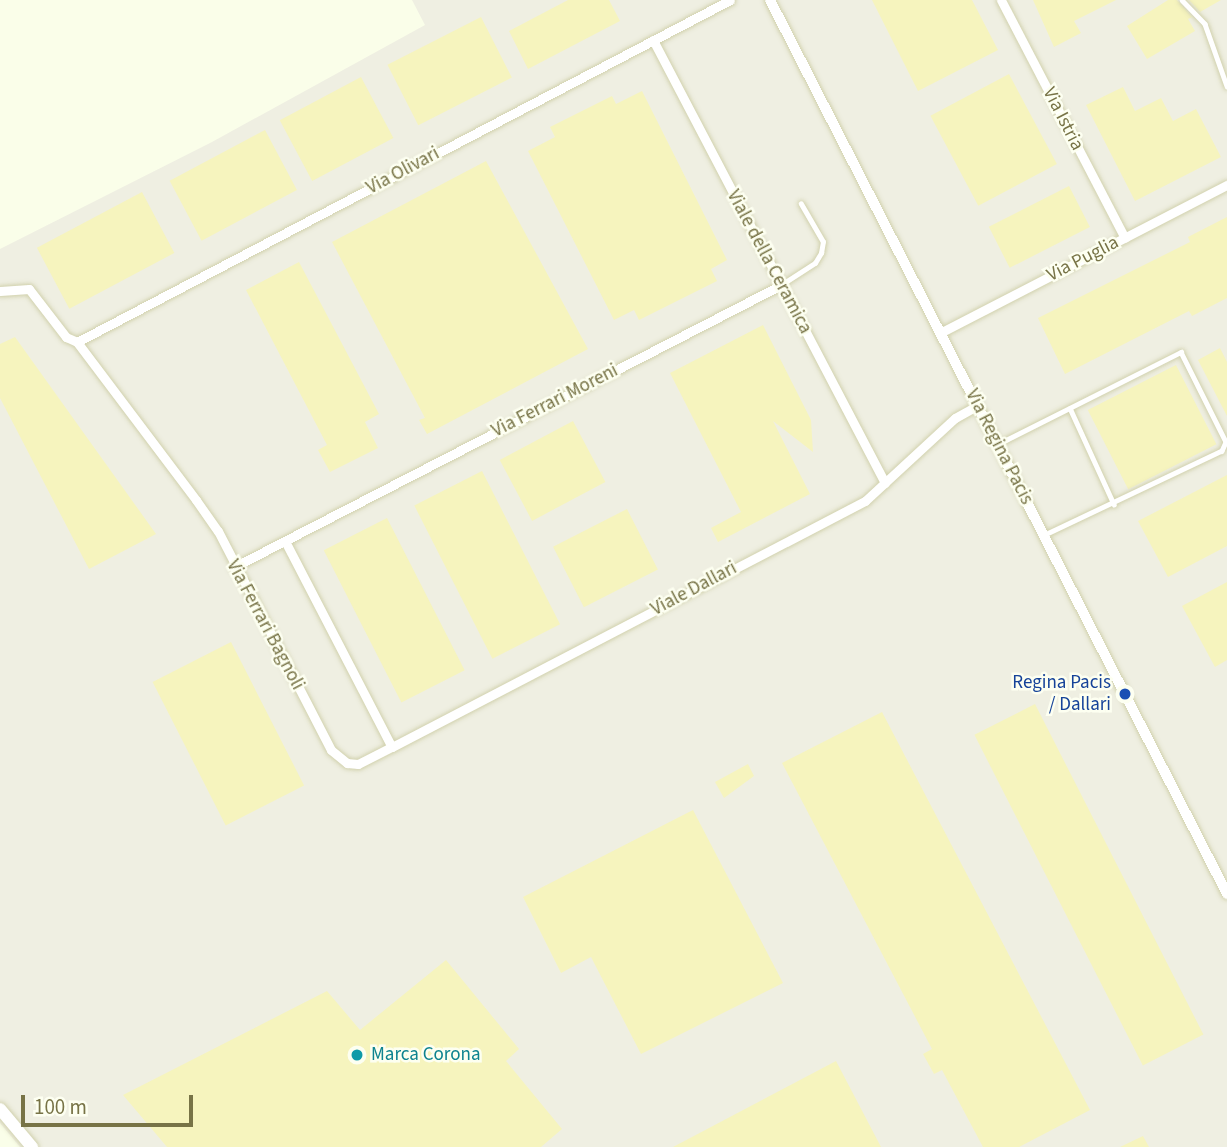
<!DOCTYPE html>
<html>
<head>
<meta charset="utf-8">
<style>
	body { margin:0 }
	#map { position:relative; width:1227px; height:1147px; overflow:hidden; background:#fafee9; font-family:"Source Sans 3",sans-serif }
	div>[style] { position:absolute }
	.industrial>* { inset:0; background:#efefe2 }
	.building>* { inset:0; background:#f6f4be; transform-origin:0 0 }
	.roads { filter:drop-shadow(0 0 2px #d1d1ad) drop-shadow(0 0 2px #d1d1ad) }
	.service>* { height:4.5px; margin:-2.25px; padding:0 2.25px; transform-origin:2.25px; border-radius:2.25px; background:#fff }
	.minor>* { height:9px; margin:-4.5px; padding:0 4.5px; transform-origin:4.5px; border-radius:4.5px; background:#fff }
	.tertiary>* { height:10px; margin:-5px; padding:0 5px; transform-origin:5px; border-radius:5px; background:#fff }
	.secondary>* { height:12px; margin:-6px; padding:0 6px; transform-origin:6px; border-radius:6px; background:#fff }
	.dots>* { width:19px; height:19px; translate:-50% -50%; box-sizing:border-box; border:4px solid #fdfff1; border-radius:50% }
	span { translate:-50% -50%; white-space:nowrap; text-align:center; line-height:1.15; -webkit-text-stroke:5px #fdfff1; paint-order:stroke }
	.street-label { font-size:19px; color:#777346 }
	.transit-label { font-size:19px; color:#164399 }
	.right { translate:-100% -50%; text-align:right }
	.culture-label { font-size:19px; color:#0d838f }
	.left { translate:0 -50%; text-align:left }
	.scale { position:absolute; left:21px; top:1095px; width:172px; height:32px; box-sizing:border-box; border:4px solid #777346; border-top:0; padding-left:9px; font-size:21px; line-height:24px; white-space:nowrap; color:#777346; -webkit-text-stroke:5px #fdfff1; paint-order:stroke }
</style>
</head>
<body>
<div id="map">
	<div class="industrial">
		<i style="clip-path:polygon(412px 0,1227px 0,1227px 1147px,20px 1147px,0 1123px,0 249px,212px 142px,425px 25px)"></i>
	</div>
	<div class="building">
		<i style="clip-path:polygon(568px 0,609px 0,620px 21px,528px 69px,509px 31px)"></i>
		<i style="clip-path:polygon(872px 0,972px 0,998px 50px,918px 91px)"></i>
		<i style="clip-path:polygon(1033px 0,1116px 0,1074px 21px,1081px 33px,1054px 47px)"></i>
		<i style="clip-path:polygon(1168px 0,1177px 0,1192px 17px,1188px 19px,1195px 31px,1147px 59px,1127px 26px)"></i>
		<i style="clip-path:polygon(1189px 0,1221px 0,1200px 12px)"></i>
		<i style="left:481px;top:17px;width:68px;height:105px;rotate:63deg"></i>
		<i style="left:1009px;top:74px;width:102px;height:89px;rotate:62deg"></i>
		<i style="left:361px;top:77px;width:69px;height:92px;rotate:62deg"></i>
		<i style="clip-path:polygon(1123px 87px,1135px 111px,1161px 98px,1173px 121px,1196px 109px,1221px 157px,1135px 201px,1086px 105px)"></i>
		<i style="clip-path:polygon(642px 91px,727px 260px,711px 269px,717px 281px,639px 320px,634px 310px,614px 320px,528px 151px,555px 137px,550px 127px,612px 96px,616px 104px)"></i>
		<i style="left:265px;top:130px;width:68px;height:108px;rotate:62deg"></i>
		<i style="clip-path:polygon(486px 161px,588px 349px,427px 434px,419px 420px,425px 418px,332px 242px)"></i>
		<i style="left:1069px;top:186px;width:46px;height:90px;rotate:63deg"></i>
		<i style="left:142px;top:192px;width:69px;height:119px;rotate:62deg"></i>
		<i style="clip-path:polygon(1227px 217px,1227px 298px,1192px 316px,1189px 311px,1065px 374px,1038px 318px,1190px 242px,1188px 237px)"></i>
		<i style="clip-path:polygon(299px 262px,379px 414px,365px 422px,378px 448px,330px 472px,318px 450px,327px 445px,246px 290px)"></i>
		<i style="clip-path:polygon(763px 325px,811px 420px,813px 452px,773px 421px,810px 494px,718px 542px,711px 528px,741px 512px,670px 373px)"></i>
		<i style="clip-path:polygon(15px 337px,156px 534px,89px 569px,0 398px,0 344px)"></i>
		<i style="clip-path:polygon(1220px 348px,1227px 362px,1227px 416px,1198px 360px)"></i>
		<i style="left:1176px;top:365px;width:89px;height:99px;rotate:63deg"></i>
		<i style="left:573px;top:421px;width:69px;height:83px;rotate:62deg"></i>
		<i style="left:482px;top:471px;width:172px;height:76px;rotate:63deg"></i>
		<i style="clip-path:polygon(1227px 475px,1227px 546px,1168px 577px,1138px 521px)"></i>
		<i style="left:627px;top:509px;width:68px;height:83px;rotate:63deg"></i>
		<i style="left:387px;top:518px;width:171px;height:71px;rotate:63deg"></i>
		<i style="clip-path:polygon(1227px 582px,1227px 660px,1215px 667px,1182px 606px)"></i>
		<i style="left:231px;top:642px;width:161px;height:88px;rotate:63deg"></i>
		<i style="left:1035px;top:704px;width:371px;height:68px;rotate:63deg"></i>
		<i style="clip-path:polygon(882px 712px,1090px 1110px,1019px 1147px,983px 1147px,942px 1070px,934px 1074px,923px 1054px,932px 1049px,782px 763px)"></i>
		<i style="clip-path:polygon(748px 764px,754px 776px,724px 798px,715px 782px)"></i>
		<i style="clip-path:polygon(693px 810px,783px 983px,641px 1054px,591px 957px,561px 973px,523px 897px)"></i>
		<i style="clip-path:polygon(446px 960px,519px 1049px,506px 1061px,562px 1129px,541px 1147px,167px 1147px,123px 1095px,327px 991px,360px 1030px)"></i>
		<i style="clip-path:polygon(836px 1061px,881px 1147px,673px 1147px)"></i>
		<i style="clip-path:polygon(1143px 1136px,1149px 1147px,1120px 1147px)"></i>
	</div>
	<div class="roads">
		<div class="service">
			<i style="left:1182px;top:0;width:33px;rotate:46deg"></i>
			<i style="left:1205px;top:24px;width:66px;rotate:70.5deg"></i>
			<i style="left:781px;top:285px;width:40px;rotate:-32.9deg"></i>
			<i style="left:815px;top:263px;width:12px;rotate:-59deg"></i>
			<i style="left:821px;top:253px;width:11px;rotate:-80deg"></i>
			<i style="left:823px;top:242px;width:44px;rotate:-120.1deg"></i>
			<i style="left:1070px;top:408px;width:106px;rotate:65.4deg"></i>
			<i style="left:998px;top:444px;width:205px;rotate:-26.7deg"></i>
			<i style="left:1181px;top:352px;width:101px;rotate:63.4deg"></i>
			<i style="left:1226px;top:442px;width:10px;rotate:114deg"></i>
			<i style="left:1222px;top:451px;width:196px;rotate:154.6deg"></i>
		</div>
		<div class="minor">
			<i style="left:1001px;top:0;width:268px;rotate:62.5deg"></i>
			<i style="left:653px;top:40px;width:500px;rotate:62.36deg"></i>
			<i style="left:0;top:291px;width:29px;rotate:-4deg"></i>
			<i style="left:29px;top:289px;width:61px;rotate:52.4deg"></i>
			<i style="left:66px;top:337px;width:12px;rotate:24deg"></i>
			<i style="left:77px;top:342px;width:198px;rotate:53deg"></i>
			<i style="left:196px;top:500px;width:38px;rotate:55deg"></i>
			<i style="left:218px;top:531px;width:246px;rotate:62.7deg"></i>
			<i style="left:331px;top:750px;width:21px;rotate:39deg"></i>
			<i style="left:347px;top:763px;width:11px;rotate:5deg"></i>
			<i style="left:358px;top:764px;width:38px;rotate:-27deg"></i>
			<i style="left:392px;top:747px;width:533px;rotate:-27.48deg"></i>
			<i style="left:865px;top:501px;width:122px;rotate:-42.7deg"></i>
			<i style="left:955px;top:418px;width:26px;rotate:-29deg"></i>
			<i style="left:940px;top:333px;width:323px;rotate:-27.3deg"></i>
			<i style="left:77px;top:342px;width:737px;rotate:-27.64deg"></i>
			<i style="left:285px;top:541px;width:232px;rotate:62.6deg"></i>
			<i style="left:234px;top:567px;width:615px;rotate:-27.27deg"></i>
		</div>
		<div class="tertiary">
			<i style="left:770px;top:0;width:1004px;rotate:62.92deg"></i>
		</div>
		<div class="secondary">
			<i style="left:0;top:1109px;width:50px;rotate:49.9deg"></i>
		</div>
	</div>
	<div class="dots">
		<i style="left:1125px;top:694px;background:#1a4fb4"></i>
		<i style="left:357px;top:1055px;background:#0f9aa8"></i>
	</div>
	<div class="street-label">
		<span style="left:1063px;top:119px;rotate:63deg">Via Istria</span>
		<span style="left:403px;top:171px;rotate:-28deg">Via Olivari</span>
		<span style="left:1083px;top:259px;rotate:-27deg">Via Puglia</span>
		<span style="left:769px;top:262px;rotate:62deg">Viale della Ceramica</span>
		<span style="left:555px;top:401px;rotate:-27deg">Via Ferrari Moreni</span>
		<span style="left:999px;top:447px;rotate:63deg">Via Regina Pacis</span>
		<span style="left:694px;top:589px;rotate:-28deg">Viale Dallari</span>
		<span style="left:265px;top:625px;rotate:62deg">Via Ferrari Bagnoli</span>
	</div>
	<div class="transit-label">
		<span class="right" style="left:1111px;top:694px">Regina Pacis<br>/ Dallari</span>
	</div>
	<div class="culture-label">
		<span class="left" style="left:371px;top:1055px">Marca Corona</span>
	</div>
	<div class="scale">100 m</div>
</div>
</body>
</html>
